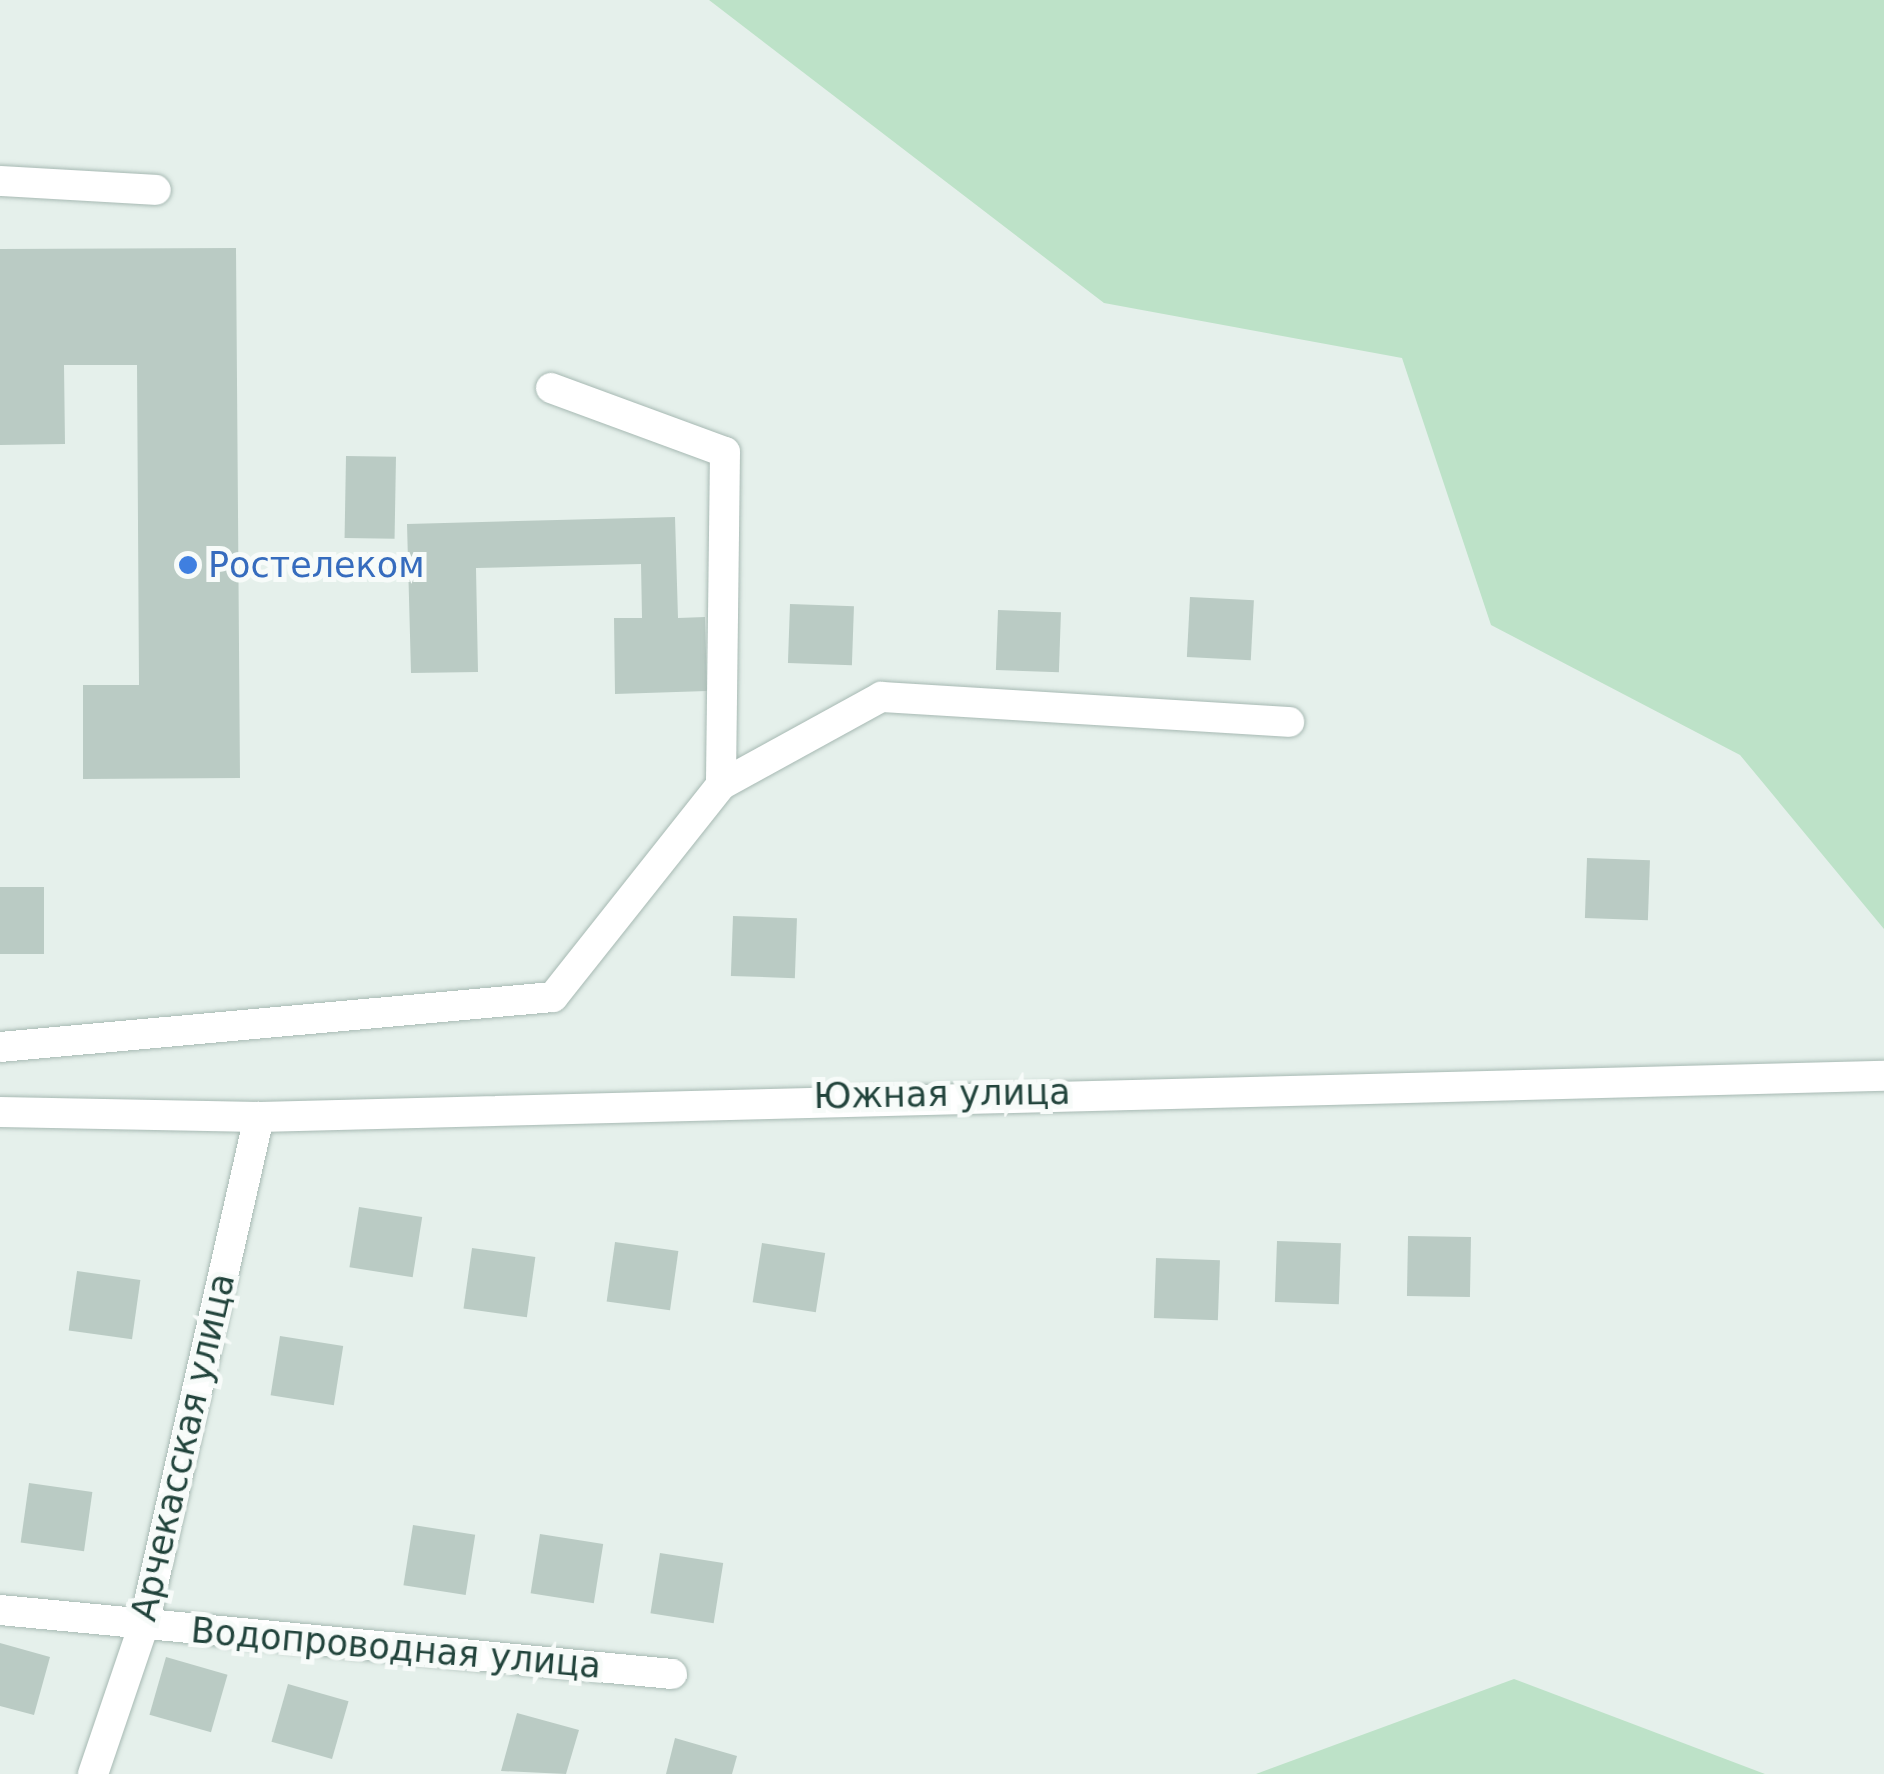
<!DOCTYPE html>
<html>
<head>
<meta charset="utf-8">
<style>
	body { margin:0 }
	#map { position:relative; width:1884px; height:1774px; overflow:hidden; background:#e5f0eb; font-family:"DejaVu Sans",sans-serif }
	div>[style] { position:absolute }
	.green>* { inset:0; background:#bde2c8 }
	.building>* { inset:0; background:#bacbc4; transform-origin:0 0 }
	.roads { filter:drop-shadow(0 0 2px #a7b9b3) drop-shadow(0 0 2px #a7b9b3) }
	.minor>* { height:30px; margin:-15px; padding:0 15px; transform-origin:15px; border-radius:15px; background:#fff }
	.dots>* { width:28px; height:28px; translate:-50% -50%; box-sizing:border-box; border:5px solid #f7fbf9; border-radius:50% }
	span { translate:-50% -50%; white-space:nowrap; text-align:center; line-height:1.15; -webkit-text-stroke:10px #f7fbf9; paint-order:stroke }
	.shop-label { font-size:35px; color:#366cbe }
	.left { translate:0 -50%; text-align:left }
	.street-label { font-size:35px; color:#22443c }
</style>
</head>
<body>
<div id="map">
	<div class="green">
		<i style="clip-path:polygon(709px 0,1884px 0,1884px 929px,1740px 755px,1491px 625px,1402px 358px,1104px 303px)"></i>
		<i style="clip-path:polygon(1514px 1679px,1765px 1774px,1256px 1774px)"></i>
	</div>
	<div class="building">
		<i style="clip-path:polygon(236px 248px,240px 778px,83px 779px,83px 685px,139px 685px,137px 365px,64px 365px,65px 444px,0 445px,0 249px)"></i>
		<i style="left:346px;top:456px;width:50px;height:82px;rotate:1deg"></i>
		<i style="clip-path:polygon(675px 517px,678px 618px,705px 617px,707px 691px,615px 694px,614px 618px,642px 618px,641px 564px,476px 568px,478px 672px,411px 673px,407px 524px)"></i>
		<i style="left:1190px;top:597px;width:64px;height:60px;rotate:3deg"></i>
		<i style="left:790px;top:604px;width:64px;height:59px;rotate:2deg"></i>
		<i style="left:998px;top:610px;width:63px;height:60px;rotate:2deg"></i>
		<i style="left:1587px;top:858px;width:63px;height:60px;rotate:2deg"></i>
		<i style="left:44px;top:887px;width:67px;height:44px;rotate:90deg"></i>
		<i style="left:733px;top:916px;width:64px;height:60px;rotate:2deg"></i>
		<i style="left:359px;top:1207px;width:64px;height:61px;rotate:9deg"></i>
		<i style="left:1408px;top:1236px;width:63px;height:60px;rotate:1deg"></i>
		<i style="left:1277px;top:1241px;width:64px;height:61px;rotate:2deg"></i>
		<i style="left:615px;top:1242px;width:64px;height:60px;rotate:8deg"></i>
		<i style="left:762px;top:1243px;width:64px;height:60px;rotate:9deg"></i>
		<i style="left:472px;top:1248px;width:64px;height:61px;rotate:8deg"></i>
		<i style="left:1156px;top:1258px;width:64px;height:60px;rotate:2deg"></i>
		<i style="left:77px;top:1271px;width:64px;height:60px;rotate:8deg"></i>
		<i style="left:280px;top:1336px;width:64px;height:60px;rotate:9deg"></i>
		<i style="left:29px;top:1483px;width:64px;height:60px;rotate:8deg"></i>
		<i style="left:413px;top:1525px;width:63px;height:61px;rotate:9deg"></i>
		<i style="left:540px;top:1534px;width:64px;height:60px;rotate:9deg"></i>
		<i style="left:660px;top:1553px;width:64px;height:61px;rotate:9deg"></i>
		<i style="clip-path:polygon(0 1643px,50px 1657px,34px 1715px,0 1706px)"></i>
		<i style="left:166px;top:1657px;width:64px;height:60px;rotate:16deg"></i>
		<i style="left:288px;top:1684px;width:63px;height:60px;rotate:16deg"></i>
		<i style="clip-path:polygon(517px 1713px,579px 1730px,566px 1774px,501px 1771px)"></i>
		<i style="clip-path:polygon(675px 1738px,737px 1756px,732px 1774px,666px 1774px)"></i>
	</div>
	<div class="roads">
		<div class="minor">
			<i style="left:0;top:181px;width:156px;rotate:3.3deg"></i>
			<i style="left:551px;top:388px;width:185px;rotate:20.2deg"></i>
			<i style="left:725px;top:452px;width:333px;rotate:90.7deg"></i>
			<i style="left:0;top:1047px;width:555px;rotate:-5.17deg"></i>
			<i style="left:553px;top:997px;width:270px;rotate:-51.6deg"></i>
			<i style="left:721px;top:785px;width:183px;rotate:-28.8deg"></i>
			<i style="left:881px;top:697px;width:409px;rotate:3.5deg"></i>
			<i style="left:0;top:1112px;width:259px;rotate:1.1deg"></i>
			<i style="left:259px;top:1117px;width:1626px;rotate:-1.45deg"></i>
			<i style="left:0;top:1610px;width:675px;rotate:5.44deg"></i>
			<i style="left:93px;top:1774px;width:158px;rotate:-71.2deg"></i>
			<i style="left:144px;top:1624px;width:520px;rotate:-77.22deg"></i>
		</div>
	</div>
	<div class="dots">
		<i style="left:188px;top:565px;background:#3f7fe0"></i>
	</div>
	<div class="shop-label">
		<span class="left" style="left:208px;top:565px">Ростелеком</span>
	</div>
	<div class="street-label">
		<span style="left:942px;top:1094px;rotate:-1deg">Южная улица</span>
		<span style="left:183px;top:1447px;rotate:-77deg">Арчекасская улица</span>
		<span style="left:396px;top:1648px;rotate:5deg">Водопроводная улица</span>
	</div>
</div>
</body>
</html>
